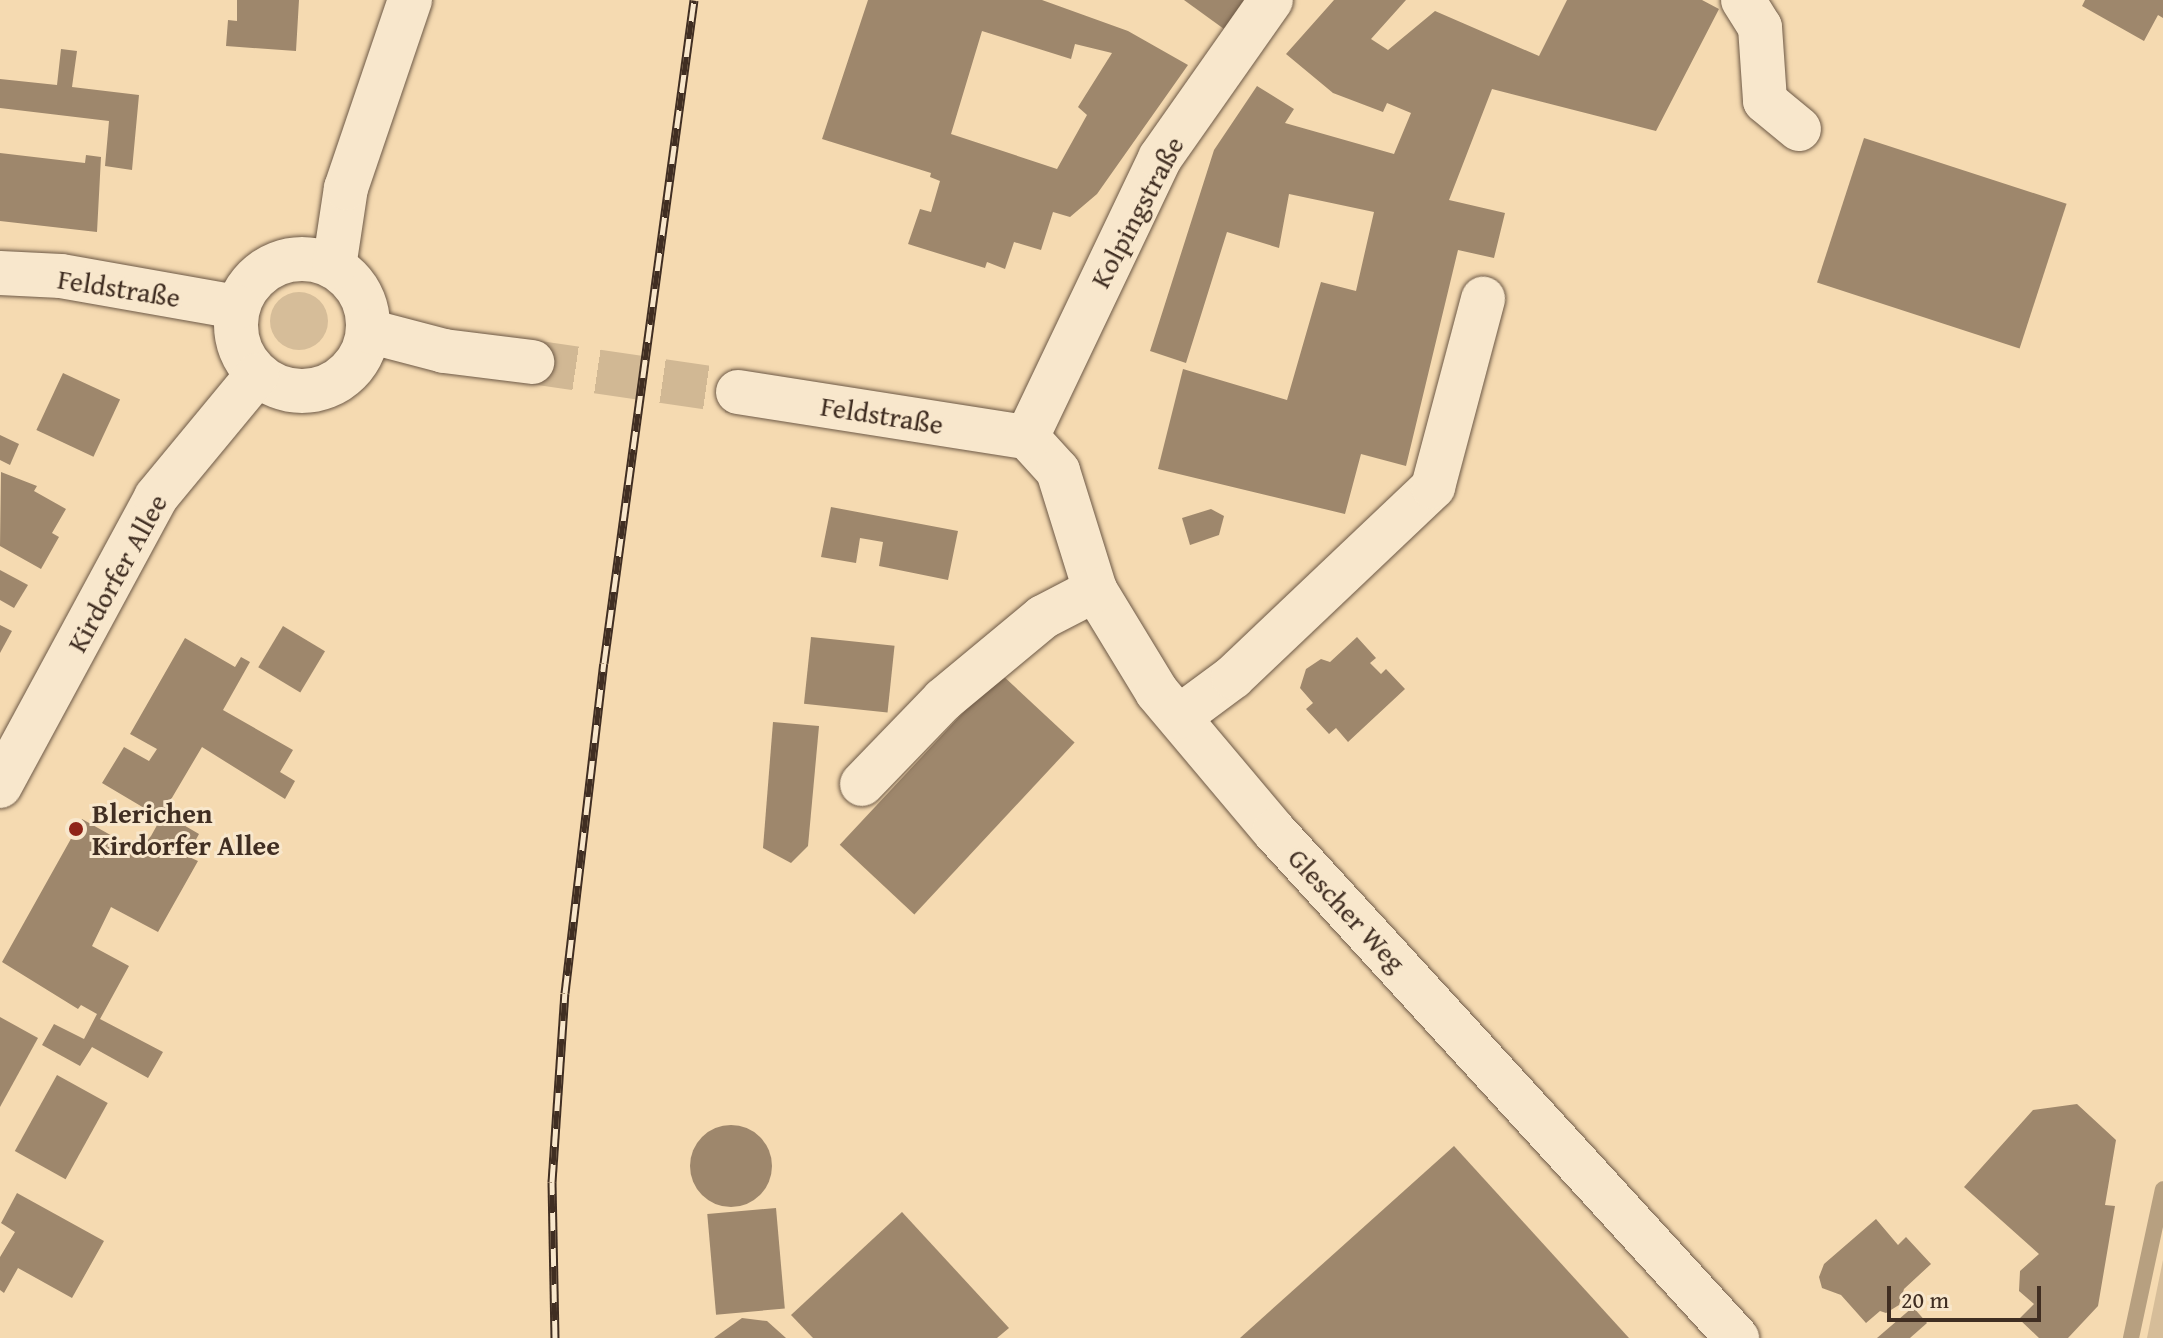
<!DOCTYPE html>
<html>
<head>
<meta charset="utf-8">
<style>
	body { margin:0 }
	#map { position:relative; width:2163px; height:1338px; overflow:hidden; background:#f5dab1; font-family:"Gentium Book Plus",serif }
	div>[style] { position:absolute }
	.green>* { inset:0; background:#d6bd99 }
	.round { border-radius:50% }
	.stream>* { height:16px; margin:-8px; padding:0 8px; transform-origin:8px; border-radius:8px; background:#b7a080 }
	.building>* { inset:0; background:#9e876c; transform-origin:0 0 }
	.minor-tunnel>* { height:44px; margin-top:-22px; transform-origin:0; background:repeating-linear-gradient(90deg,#d1b894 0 44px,transparent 0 66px) }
	.roads { filter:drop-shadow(0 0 2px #6d5946) drop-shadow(0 0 2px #6d5946) }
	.minor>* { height:44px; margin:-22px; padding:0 22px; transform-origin:22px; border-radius:22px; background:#f8e7cc }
	.minor>.ring { margin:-22px; padding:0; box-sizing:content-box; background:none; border:44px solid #f8e7cc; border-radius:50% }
	.rail>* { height:9px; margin-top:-4.5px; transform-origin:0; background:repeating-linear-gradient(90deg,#f8e7cc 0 18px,#402e22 0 36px); box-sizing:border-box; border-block:2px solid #402e22 }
	.dots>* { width:22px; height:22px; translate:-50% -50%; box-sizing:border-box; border:4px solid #f8e7cc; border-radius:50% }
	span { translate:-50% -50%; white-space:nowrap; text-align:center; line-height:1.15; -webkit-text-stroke:6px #f8e7cc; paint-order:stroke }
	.street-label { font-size:28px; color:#402e22 }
	.poi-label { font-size:28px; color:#402e22; font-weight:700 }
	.left { translate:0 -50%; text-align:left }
	.scale { position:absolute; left:1887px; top:1286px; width:154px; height:36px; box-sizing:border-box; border:4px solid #402e22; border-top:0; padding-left:10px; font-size:24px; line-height:28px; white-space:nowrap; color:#402e22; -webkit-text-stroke:6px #f8e7cc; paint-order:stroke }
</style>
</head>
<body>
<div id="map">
	<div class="green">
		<i class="round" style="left:270px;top:292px;width:58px;height:58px"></i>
		<i style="clip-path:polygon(2163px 1260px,2163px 1338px,2147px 1338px)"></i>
	</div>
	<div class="stream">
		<i style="left:2131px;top:1338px;width:152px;rotate:-77.9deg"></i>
	</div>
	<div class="building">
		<i style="clip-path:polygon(237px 0,299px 0,296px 51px,226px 46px,228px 20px,237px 21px)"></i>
		<i style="clip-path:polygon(evenodd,868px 0,1042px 0,1128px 31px,1188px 65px,1097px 194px,1070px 217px,1053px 212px,1041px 250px,1014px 242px,1005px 269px,987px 262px,985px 268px,908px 244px,920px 209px,931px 212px,940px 181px,930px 177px,931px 173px,822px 139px,868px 0,982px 31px,1071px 59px,1075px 44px,1112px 53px,1078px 107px,1087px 115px,1057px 169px,951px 134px,982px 31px)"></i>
		<i style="clip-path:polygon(1184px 0,1244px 0,1224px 29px)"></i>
		<i style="clip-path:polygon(1334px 0,1406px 0,1371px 39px,1388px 50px,1435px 11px,1539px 56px,1567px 0,1702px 0,1719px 9px,1656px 131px,1492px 89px,1449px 200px,1505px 213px,1494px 258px,1458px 250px,1406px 466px,1361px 454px,1345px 514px,1158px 469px,1183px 369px,1287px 400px,1321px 282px,1356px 291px,1374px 212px,1289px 194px,1279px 248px,1227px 232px,1186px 363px,1150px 351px,1214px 150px,1257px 86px,1294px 109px,1285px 123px,1394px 154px,1411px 113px,1387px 103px,1383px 112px,1333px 93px,1286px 54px)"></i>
		<i style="clip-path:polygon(2085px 0,2163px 0,2163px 18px,2158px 15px,2144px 41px,2082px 6px)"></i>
		<i style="clip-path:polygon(61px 49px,77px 51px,72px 87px,139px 95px,132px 170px,105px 166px,109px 121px,0 108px,0 79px,57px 85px)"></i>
		<i style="left:1864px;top:138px;width:213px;height:152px;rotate:18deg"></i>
		<i style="clip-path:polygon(0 153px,85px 163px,86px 155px,101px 157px,97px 232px,0 221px)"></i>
		<i style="left:63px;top:373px;width:63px;height:63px;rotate:25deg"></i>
		<i style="clip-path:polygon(0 435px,19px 444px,10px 465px,0 460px)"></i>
		<i style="clip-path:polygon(1px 472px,37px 486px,34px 491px,66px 509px,52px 533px,59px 537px,41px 569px,0 546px)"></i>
		<i style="clip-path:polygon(831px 507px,958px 531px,948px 580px,879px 566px,883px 542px,860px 538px,856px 563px,821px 557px)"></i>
		<i style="clip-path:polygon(1211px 509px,1224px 516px,1219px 535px,1190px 545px,1182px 518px)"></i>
		<i style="clip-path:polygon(0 570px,28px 585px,14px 608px,0 600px)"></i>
		<i style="clip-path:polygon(0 625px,12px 631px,0 653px)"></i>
		<i style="left:283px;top:626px;width:49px;height:48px;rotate:31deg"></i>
		<i style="left:811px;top:637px;width:84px;height:67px;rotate:6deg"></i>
		<i style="clip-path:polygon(1357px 637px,1376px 658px,1370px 663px,1381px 674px,1386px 669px,1405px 689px,1348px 742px,1336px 728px,1329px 734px,1306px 709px,1313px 703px,1300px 688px,1306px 669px,1321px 659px,1330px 662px)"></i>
		<i style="clip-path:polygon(185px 638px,235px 667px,241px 657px,250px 662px,223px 710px,293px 750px,280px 772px,295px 781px,285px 799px,202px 747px,163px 813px,199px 834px,187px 856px,198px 861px,158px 932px,111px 907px,92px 946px,129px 966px,100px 1019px,163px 1052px,148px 1078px,92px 1047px,80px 1066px,42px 1045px,54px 1024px,84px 1039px,97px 1014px,81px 1005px,78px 1009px,2px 962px,82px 819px,139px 851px,151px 836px,161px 818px,102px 783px,124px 747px,149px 761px,157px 749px,130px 734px)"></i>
		<i style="left:1000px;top:673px;width:102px;height:235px;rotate:43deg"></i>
		<i style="clip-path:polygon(773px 722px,819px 726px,808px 846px,791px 863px,763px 848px)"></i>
		<i style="clip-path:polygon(0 1017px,38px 1038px,0 1107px)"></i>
		<i style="left:57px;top:1075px;width:58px;height:87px;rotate:29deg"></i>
		<i style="clip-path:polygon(2077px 1104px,2116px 1140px,2105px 1205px,2115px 1206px,2098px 1306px,2068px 1338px,2039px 1338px,2019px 1319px,2034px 1304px,2019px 1291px,2020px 1271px,2039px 1254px,1964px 1187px,2033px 1110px)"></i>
		<i class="round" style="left:690px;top:1125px;width:82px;height:82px"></i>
		<i style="clip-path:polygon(1454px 1146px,1629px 1338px,1240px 1338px)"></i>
		<i style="clip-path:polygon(17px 1193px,104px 1241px,72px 1298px,18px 1268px,4px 1293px,0 1290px,0 1257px,15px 1232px,1px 1223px)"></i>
		<i style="left:776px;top:1208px;width:101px;height:69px;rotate:85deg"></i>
		<i style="clip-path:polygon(902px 1212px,1009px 1328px,997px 1338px,813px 1338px,791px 1315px)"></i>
		<i style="clip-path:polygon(1876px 1219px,1898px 1245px,1906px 1237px,1931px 1264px,1904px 1289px,1899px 1305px,1886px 1313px,1880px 1311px,1866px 1323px,1841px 1295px,1822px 1288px,1819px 1277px,1824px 1264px)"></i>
		<i style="clip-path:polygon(1913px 1307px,1927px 1323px,1910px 1338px,1877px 1338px)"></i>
		<i style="clip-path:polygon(742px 1318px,767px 1321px,786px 1338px,714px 1338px)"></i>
	</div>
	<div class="minor-tunnel">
		<i style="left:532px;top:362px;width:208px;rotate:8.3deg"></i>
	</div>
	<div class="roads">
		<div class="minor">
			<i style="left:1743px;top:0;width:32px;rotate:58deg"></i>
			<i style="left:1760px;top:27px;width:74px;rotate:86.1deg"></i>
			<i style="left:1765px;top:101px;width:44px;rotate:39.5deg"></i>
			<i class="ring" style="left:236px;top:259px;width:88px;height:88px"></i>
			<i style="left:334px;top:267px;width:80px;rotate:-81.4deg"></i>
			<i style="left:346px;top:188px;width:199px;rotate:-71.2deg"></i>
			<i style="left:0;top:273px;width:61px;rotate:2.8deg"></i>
			<i style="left:61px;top:276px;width:179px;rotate:10deg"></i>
			<i style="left:368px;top:331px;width:79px;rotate:14.7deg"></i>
			<i style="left:444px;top:351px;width:89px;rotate:7.1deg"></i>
			<i style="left:738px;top:392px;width:292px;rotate:8.9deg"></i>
			<i style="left:1027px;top:437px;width:46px;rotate:47.6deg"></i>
			<i style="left:1058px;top:471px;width:125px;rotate:72.7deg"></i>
			<i style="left:1095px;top:590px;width:119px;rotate:58.7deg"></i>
			<i style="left:1157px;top:692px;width:182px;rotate:49.9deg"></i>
			<i style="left:1274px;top:831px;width:687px;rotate:47.6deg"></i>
			<i style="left:1027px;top:437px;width:309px;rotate:-64.5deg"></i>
			<i style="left:1160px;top:158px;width:193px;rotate:-54.9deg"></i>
			<i style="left:1179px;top:717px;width:67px;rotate:-36.5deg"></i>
			<i style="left:1233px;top:677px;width:276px;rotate:-43.5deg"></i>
			<i style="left:1433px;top:487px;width:195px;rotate:-75.1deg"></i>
			<i style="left:862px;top:784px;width:117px;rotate:-46deg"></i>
			<i style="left:943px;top:700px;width:130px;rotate:-39.7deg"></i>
			<i style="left:1043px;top:617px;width:59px;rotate:-27.4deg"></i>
			<i style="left:0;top:786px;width:328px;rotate:-61.6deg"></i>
			<i style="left:156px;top:497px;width:158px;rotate:-50.4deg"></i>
		</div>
	</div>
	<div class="rail">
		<i style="left:555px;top:1338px;width:156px;rotate:-91.1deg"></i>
		<i style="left:552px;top:1182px;width:189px;rotate:-86.1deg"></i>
		<i style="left:565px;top:993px;width:332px;rotate:-83.3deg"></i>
		<i style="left:604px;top:663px;width:669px;rotate:-82.27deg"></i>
	</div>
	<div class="dots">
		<i style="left:76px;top:829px;background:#8f2418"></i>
	</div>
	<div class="street-label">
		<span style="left:1137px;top:212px;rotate:-62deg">Kolpingstraße</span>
		<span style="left:119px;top:288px;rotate:9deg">Feldstraße</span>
		<span style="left:882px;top:415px;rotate:9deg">Feldstraße</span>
		<span style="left:117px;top:573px;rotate:-61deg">Kirdorfer Allee</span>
		<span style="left:1347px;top:910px;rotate:47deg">Glescher Weg</span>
	</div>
	<div class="poi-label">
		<span class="left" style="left:92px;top:829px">Blerichen<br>Kirdorfer Allee</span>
	</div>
	<div class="scale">20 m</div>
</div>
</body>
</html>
